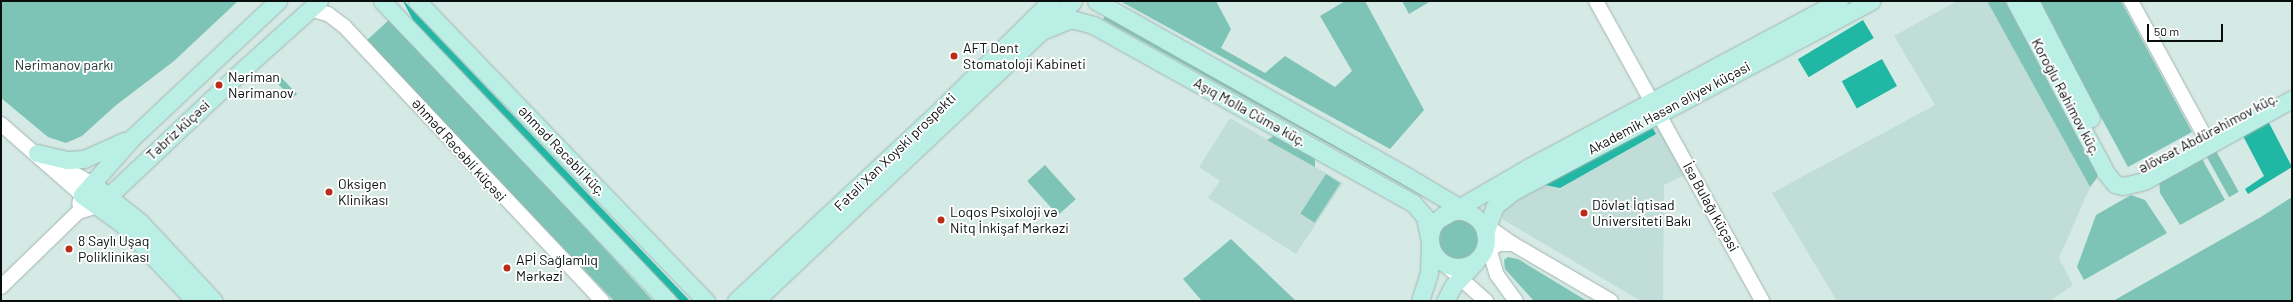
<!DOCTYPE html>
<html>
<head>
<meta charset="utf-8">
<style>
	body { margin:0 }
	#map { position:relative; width:2293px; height:302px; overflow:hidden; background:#d6eae5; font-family:Barlow,sans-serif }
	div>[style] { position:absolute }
	.built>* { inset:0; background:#c1ddd7 }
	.green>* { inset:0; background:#7dc4b7; transform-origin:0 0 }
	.round { border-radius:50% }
	.forest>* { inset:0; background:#20b7a4; transform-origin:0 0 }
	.roads { filter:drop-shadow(0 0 1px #a3b5b1) drop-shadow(0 0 1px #a3b5b1) }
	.minor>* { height:14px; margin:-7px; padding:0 7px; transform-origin:7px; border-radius:7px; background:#fff }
	.major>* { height:17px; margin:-8.5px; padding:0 8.5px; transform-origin:8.5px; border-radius:8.5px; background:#b9efe5 }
	.major>.ring { margin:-8.5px; padding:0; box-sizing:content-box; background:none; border:17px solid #b9efe5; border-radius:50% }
	.dots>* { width:11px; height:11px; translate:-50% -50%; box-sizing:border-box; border:2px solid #fff; border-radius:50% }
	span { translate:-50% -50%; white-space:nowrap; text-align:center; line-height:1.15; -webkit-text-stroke:4px #fff; paint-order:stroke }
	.poi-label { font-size:14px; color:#080f0d }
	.left { translate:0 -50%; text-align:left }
	.park-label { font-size:14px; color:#1c332e }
	.street-label { font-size:14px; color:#080f0d }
	.frame { position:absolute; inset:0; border:2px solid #080f0d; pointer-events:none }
	.scale { position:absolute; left:2147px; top:24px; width:76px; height:18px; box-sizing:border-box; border:2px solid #080f0d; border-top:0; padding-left:5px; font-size:12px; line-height:14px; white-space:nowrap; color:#080f0d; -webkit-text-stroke:3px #fff; paint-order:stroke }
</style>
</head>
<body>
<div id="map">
	<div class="built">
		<i style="clip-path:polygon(1957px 1px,1987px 1px,2090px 187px,2059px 258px,2073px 285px,2050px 301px,1837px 301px,1772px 193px,1935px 105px,1894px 36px)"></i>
		<i style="clip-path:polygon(1230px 118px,1343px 183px,1296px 254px,1208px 198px,1220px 181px,1199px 167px)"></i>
		<i style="clip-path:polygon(1657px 122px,1685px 175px,1664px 185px,1663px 301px,1641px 301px,1502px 219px,1505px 207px,1510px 203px)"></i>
	</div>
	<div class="green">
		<i style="clip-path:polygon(1px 1px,238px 1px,174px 61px,115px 106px,82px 136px,66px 143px,48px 137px,1px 98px)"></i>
		<i style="clip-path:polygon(1120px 1px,1216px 1px,1231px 29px,1221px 48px,1265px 73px,1285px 56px,1335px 87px,1352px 71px,1320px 16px,1345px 1px,1365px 1px,1424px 110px,1390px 149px)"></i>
		<i style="clip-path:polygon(1402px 1px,1431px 1px,1409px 14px)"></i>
		<i style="clip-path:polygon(1987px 1px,2005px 1px,2097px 166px,2097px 178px,2090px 187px)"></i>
		<i style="clip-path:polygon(2038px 1px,2121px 1px,2192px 132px,2128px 167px)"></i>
		<i style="left:1106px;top:14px;width:367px;height:6px;rotate:29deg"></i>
		<i style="clip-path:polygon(391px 18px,653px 301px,614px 301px,366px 41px)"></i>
		<i style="clip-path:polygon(274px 73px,278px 74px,297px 94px,292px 98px,272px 78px)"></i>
		<i style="clip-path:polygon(1275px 135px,1315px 158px,1315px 167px,1267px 140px)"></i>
		<i style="left:2215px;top:149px;width:49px;height:11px;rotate:61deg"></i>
		<i style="clip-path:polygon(2201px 157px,2225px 200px,2180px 225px,2160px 193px,2159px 180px)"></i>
		<i style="left:1045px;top:165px;width:46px;height:24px;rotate:48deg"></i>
		<i style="left:1326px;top:174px;width:17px;height:47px;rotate:33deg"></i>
		<i style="clip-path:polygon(2131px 195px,2145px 200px,2167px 233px,2084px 280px,2077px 267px,2096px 215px)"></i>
		<i style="clip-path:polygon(2292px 197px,2292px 301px,2113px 301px,2261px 217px)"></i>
		<i class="round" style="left:1435px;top:217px;width:44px;height:44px"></i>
		<i style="clip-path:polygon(1231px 239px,1296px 301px,1202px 301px,1183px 279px)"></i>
		<i style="clip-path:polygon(1508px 257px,1518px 259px,1587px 301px,1534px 301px,1505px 269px,1504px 260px)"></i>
	</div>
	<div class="forest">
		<i style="clip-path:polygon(403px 1px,404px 1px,690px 301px,680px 301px,413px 20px)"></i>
		<i style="left:1863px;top:20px;width:21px;height:76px;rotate:59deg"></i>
		<i style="left:1882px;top:59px;width:31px;height:46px;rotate:61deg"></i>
		<i style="clip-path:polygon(2267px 119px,2292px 167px,2248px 194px,2245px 189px,2264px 176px,2242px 134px)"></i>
		<i style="clip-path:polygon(1652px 127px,1656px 134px,1560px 188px,1545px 185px)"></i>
	</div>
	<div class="roads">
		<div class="minor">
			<i style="left:1596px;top:1px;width:343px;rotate:61deg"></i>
			<i style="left:2131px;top:1px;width:163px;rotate:61.4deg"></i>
			<i style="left:310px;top:9px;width:19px;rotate:16deg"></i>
			<i style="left:328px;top:14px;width:20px;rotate:37deg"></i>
			<i style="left:344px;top:26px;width:377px;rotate:46.8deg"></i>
			<i style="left:1px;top:124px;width:108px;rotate:41.2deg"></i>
			<i style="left:82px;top:195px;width:9px;rotate:108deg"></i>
			<i style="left:51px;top:161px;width:46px;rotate:28.8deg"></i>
			<i style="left:1480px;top:221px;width:40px;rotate:34.9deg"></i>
			<i style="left:1513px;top:244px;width:14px;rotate:180deg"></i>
			<i style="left:1499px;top:244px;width:20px;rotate:150deg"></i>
			<i style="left:1487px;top:241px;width:35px;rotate:74deg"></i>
			<i style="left:1497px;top:275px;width:32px;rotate:54deg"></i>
			<i style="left:1513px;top:244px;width:113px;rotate:30.2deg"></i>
			<i style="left:1440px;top:260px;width:62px;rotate:41.7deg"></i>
			<i style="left:1px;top:287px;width:107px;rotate:-44.2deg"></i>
			<i style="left:78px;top:212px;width:21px;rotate:-17deg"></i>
		</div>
		<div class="major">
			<i style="left:382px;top:1px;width:414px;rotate:46.4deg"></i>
			<i style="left:417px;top:1px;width:417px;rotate:46.1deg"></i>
			<i style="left:1096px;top:1px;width:358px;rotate:29.4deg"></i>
			<i style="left:1408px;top:177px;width:77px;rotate:30.6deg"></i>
			<i style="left:2015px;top:1px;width:195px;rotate:62.1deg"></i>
			<i style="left:2106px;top:173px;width:14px;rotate:51deg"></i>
			<i style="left:2115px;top:184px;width:8px;rotate:14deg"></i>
			<i style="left:2123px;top:186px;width:22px;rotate:-13deg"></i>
			<i style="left:2144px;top:181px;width:169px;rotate:-29deg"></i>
			<i style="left:2030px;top:1px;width:132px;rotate:62.5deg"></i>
			<i style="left:1044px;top:30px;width:29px;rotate:-22deg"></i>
			<i style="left:1071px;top:19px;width:23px;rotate:15deg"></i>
			<i style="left:1093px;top:25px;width:366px;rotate:29.1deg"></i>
			<i style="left:1413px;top:203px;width:18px;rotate:49deg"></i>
			<i style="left:1425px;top:217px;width:25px;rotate:79deg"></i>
			<i style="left:1430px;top:242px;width:31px;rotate:92deg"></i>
			<i style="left:1429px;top:273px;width:29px;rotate:108deg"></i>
			<i style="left:37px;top:153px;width:31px;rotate:13deg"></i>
			<i style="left:67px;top:160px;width:17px;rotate:-3deg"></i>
			<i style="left:84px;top:159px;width:44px;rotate:-24.2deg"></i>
			<i style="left:99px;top:189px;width:53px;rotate:38.8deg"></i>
			<i style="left:140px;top:222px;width:108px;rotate:46.9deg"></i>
			<i style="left:98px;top:206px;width:192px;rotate:-43.3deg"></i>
			<i style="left:238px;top:74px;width:109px;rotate:-42deg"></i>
			<i class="ring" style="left:1430px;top:211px;width:39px;height:39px"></i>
			<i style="left:1441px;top:218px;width:102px;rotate:-30.1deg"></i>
			<i style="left:1529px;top:167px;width:352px;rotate:-28.2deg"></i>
			<i style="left:1485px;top:233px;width:29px;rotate:-70deg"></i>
			<i style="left:1495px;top:206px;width:22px;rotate:-39deg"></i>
			<i style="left:1512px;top:192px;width:407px;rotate:-28deg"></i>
			<i style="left:195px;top:301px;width:108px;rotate:-133.5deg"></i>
			<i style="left:121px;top:223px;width:48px;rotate:-144.3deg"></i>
			<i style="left:82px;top:195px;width:77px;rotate:-48.7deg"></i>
			<i style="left:133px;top:137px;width:199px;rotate:-43.2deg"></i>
			<i style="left:736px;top:301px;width:281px;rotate:-43.1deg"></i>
			<i style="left:941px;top:109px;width:154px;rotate:-44.5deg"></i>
			<i style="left:755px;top:301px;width:437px;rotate:-43.3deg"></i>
			<i style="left:1445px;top:301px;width:17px;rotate:-62deg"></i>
			<i style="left:1453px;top:286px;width:33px;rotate:-47deg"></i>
		</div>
	</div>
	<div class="dots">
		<i style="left:954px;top:56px;background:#b82c18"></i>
		<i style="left:219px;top:85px;background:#b82c18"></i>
		<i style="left:329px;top:192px;background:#b82c18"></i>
		<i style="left:1584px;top:213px;background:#b82c18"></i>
		<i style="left:941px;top:220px;background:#b82c18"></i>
		<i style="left:69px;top:249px;background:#b82c18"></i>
		<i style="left:507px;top:268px;background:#b82c18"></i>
	</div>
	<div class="poi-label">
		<span class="left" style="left:963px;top:56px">AFT Dent<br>Stomatoloji Kabineti</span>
		<span class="left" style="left:228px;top:85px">Nəriman<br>Nərimanov</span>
		<span class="left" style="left:338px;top:192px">Oksigen<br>Klinikası</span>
		<span class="left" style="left:1592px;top:213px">Dövlət İqtisad<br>Universiteti Bakı</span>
		<span class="left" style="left:950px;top:220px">Loqos Psixoloji və<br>Nitq İnkişaf Mərkəzi</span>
		<span class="left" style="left:78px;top:249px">8 Saylı Uşaq<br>Poliklinikası</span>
		<span class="left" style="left:516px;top:268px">APİ Sağlamlıq<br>Mərkəzi</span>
	</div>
	<div class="park-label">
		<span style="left:64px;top:65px">Nərimanov parkı</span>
	</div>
	<div class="street-label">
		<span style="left:2066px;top:97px;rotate:62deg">Koroğlu Rəhimov küç.</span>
		<span style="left:1669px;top:108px;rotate:-28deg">Akademik Həsən Əliyev küçəsi</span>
		<span style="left:1250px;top:112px;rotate:29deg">Aşıq Molla Cümə küç.</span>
		<span style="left:178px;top:130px;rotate:-43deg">Təbriz küçəsi</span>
		<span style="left:2208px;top:133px;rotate:-28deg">Əlövsət Abdürəhimov küç.</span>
		<span style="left:459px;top:150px;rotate:48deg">Əhməd Rəcəbli küçəsi</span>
		<span style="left:562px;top:151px;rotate:46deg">Əhməd Rəcəbli küç.</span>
		<span style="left:895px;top:152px;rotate:-44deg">Fətəli Xan Xoyski prospekti</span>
		<span style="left:1711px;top:207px;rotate:61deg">İsa Bulağı küçəsi</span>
	</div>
	<div class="frame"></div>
	<div class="scale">50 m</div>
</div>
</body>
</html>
